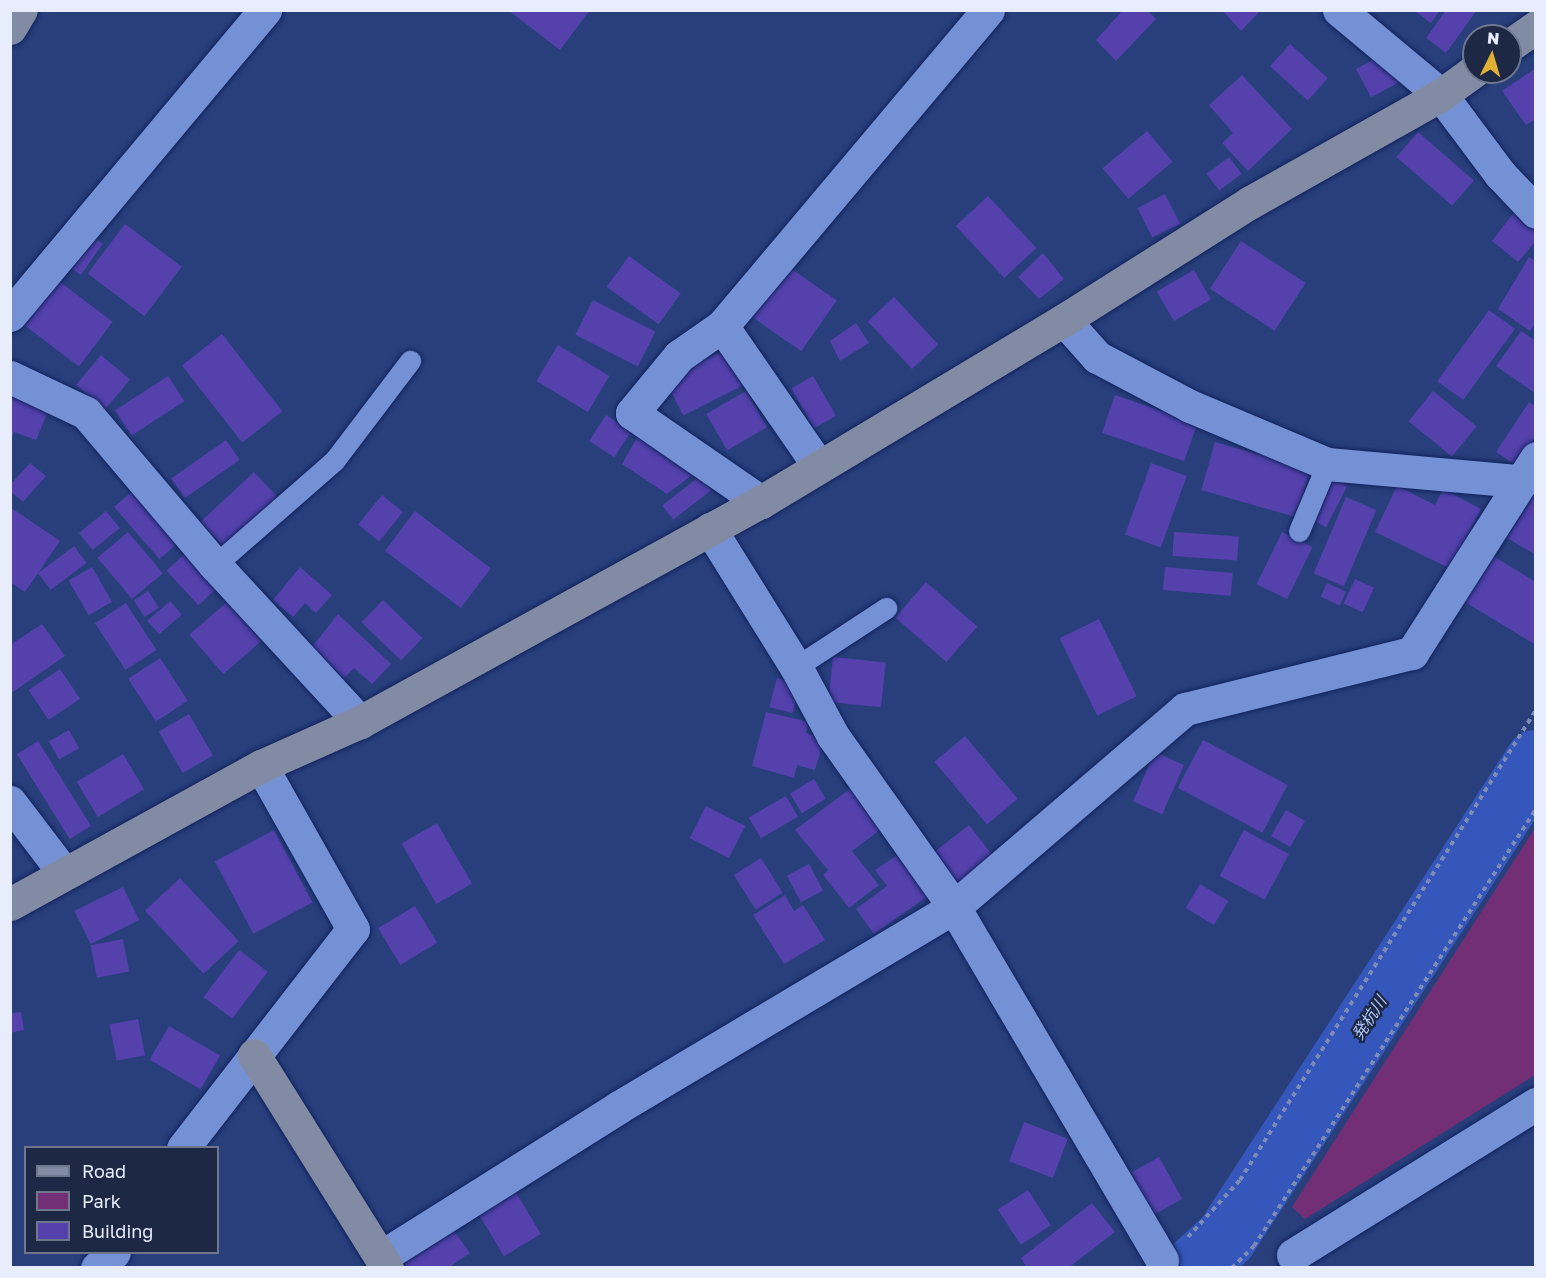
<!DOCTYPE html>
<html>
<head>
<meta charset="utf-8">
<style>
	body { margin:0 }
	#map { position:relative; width:1546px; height:1278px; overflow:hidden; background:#283f7c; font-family:"Golos Text","Noto Sans JP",sans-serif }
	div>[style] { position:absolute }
	.green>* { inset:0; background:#722f75 }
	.river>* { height:62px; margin:-31px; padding:0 31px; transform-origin:31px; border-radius:31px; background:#3557bb }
	.building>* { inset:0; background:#5441ac; transform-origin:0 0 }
	.path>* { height:4px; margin-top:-2px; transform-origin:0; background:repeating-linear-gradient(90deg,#7c8cb5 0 4.5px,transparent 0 9px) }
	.roads { filter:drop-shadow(0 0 2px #11235d) drop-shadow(0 0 2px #11235d) }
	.lane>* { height:21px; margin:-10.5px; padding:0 10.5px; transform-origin:10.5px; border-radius:10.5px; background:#7591d6 }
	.street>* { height:33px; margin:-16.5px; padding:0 16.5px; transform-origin:16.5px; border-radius:16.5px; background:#7591d6 }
	.secondary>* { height:33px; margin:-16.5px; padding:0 16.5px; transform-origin:16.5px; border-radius:16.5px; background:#818ba3 }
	span { translate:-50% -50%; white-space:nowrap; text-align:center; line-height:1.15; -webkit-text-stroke:4.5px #1d2844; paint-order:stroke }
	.water-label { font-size:16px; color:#b1c8fb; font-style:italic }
	.frame { position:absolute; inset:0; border:12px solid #e7edfc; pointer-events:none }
	.legend { position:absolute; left:24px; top:1146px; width:195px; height:108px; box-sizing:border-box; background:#1d2844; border:2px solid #6e778e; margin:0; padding:8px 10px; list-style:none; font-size:18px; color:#e7edfc }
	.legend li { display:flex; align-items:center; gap:12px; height:30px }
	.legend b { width:30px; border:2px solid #6e778e }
	.north { position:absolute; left:1462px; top:24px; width:60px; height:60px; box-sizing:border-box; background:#1d2844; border:2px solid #6e778e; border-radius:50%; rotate:5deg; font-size:16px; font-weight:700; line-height:24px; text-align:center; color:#e7edfc }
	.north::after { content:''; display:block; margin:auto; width:21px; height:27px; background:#e0b034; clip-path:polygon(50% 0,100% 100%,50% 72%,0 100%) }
</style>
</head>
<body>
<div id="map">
	<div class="green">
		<i style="clip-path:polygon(1535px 828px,1535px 1075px,1305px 1219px,1292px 1207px)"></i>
	</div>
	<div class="river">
		<i style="left:1193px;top:1268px;width:45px;rotate:-42.3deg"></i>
		<i style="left:1226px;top:1238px;width:569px;rotate:-56.98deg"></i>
	</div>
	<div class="building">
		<i style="clip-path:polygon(508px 10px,590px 10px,560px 50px)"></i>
		<i style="clip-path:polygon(1123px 10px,1147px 10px,1156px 19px,1116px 61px,1096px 40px)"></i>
		<i style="clip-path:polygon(1222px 10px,1261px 10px,1241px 31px)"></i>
		<i style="clip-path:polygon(1414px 10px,1440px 10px,1431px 23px)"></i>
		<i style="clip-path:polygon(1446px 10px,1477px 10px,1446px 53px,1426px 38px)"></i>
		<i style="left:1290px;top:44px;width:51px;height:30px;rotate:42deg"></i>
		<i style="left:1386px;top:53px;width:32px;height:34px;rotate:62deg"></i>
		<i style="clip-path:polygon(1536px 68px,1536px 119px,1526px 125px,1502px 91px)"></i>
		<i style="clip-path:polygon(1242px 75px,1292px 129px,1248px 171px,1222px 143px,1233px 133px,1209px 105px)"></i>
		<i style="left:1147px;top:131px;width:40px;height:58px;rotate:50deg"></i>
		<i style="left:1418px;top:132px;width:74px;height:33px;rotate:41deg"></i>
		<i style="left:1229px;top:157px;width:21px;height:28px;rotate:53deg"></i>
		<i style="left:1165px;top:194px;width:33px;height:31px;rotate:63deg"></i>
		<i style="left:988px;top:196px;width:71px;height:44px;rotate:47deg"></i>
		<i style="clip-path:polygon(1515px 211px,1536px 227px,1536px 241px,1518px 262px,1492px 241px)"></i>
		<i style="left:125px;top:224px;width:71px;height:62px;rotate:37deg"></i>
		<i style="left:83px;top:230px;width:24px;height:38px;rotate:35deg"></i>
		<i style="left:1241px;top:241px;width:77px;height:57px;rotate:33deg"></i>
		<i style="clip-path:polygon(1043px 253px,1064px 279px,1039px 299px,1018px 277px)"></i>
		<i style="left:629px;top:256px;width:64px;height:38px;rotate:36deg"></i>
		<i style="clip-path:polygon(1529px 257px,1536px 261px,1536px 322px,1530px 331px,1498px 309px)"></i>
		<i style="left:786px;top:265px;width:62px;height:62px;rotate:35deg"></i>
		<i style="left:1194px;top:270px;width:34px;height:43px;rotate:60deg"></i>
		<i style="left:52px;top:276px;width:76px;height:56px;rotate:37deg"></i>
		<i style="left:894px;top:297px;width:65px;height:36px;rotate:47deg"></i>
		<i style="left:593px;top:300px;width:70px;height:39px;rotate:27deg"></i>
		<i style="left:1489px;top:310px;width:32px;height:88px;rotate:36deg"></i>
		<i style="clip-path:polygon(856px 323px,869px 343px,840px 361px,830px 341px)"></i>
		<i style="clip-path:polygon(1521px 331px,1536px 341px,1536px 394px,1496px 366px)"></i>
		<i style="left:222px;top:334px;width:98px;height:51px;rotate:52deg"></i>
		<i style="left:558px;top:345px;width:60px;height:42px;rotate:31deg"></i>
		<i style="left:724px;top:350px;width:40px;height:66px;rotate:63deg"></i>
		<i style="left:101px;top:355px;width:38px;height:39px;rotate:40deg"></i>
		<i style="left:168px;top:376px;width:30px;height:63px;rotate:57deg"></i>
		<i style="left:813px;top:376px;width:46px;height:25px;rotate:60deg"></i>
		<i style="left:746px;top:391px;width:42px;height:46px;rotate:60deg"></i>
		<i style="left:1433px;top:391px;width:56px;height:39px;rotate:39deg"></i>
		<i style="left:1115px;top:395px;width:87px;height:40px;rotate:19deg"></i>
		<i style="clip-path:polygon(15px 396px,49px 409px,36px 440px,14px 432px,10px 442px,10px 399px)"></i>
		<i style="clip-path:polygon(1529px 402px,1536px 407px,1536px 439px,1517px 466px,1496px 452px)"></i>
		<i style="left:606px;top:415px;width:30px;height:31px;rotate:33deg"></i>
		<i style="clip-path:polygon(642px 429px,703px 467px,667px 494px,622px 464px)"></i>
		<i style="left:226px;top:440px;width:24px;height:67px;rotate:55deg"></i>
		<i style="left:1215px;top:442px;width:99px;height:50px;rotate:16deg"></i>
		<i style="clip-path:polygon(30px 463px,46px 476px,23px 502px,10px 491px,10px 485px)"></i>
		<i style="left:1151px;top:463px;width:38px;height:76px;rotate:20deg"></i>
		<i style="left:254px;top:472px;width:34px;height:73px;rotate:47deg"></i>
		<i style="left:700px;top:476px;width:18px;height:48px;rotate:52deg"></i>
		<i style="left:1331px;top:478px;width:18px;height:46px;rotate:27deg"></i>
		<i style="clip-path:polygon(1397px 486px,1435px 505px,1443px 489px,1481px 509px,1451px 569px,1375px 532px)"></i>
		<i style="left:136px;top:488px;width:69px;height:29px;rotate:49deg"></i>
		<i style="clip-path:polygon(1536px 492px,1536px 555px,1507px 538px)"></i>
		<i style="left:382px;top:495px;width:27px;height:38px;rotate:39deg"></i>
		<i style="left:1346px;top:497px;width:33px;height:83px;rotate:23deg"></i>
		<i style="clip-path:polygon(10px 507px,60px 541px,25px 592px,10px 582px)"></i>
		<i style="left:106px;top:511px;width:22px;height:35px;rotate:51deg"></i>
		<i style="left:415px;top:511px;width:95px;height:50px;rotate:37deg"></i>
		<i style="left:128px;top:532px;width:54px;height:40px;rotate:50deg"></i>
		<i style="left:1174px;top:532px;width:65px;height:24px;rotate:4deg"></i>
		<i style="left:1282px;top:532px;width:34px;height:58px;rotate:26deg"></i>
		<i style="left:74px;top:546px;width:21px;height:45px;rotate:53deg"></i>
		<i style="left:192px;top:547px;width:47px;height:35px;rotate:47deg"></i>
		<i style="clip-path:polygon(1488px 553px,1536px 582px,1536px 645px,1460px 599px)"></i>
		<i style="left:92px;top:567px;width:40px;height:27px;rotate:60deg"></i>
		<i style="clip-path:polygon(300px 567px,332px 595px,316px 613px,305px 603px,293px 617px,273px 600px)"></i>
		<i style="left:1165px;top:567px;width:68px;height:23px;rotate:5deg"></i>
		<i style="left:1355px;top:579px;width:21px;height:27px;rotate:25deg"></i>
		<i style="left:926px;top:582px;width:68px;height:47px;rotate:41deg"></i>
		<i style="left:1327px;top:583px;width:21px;height:15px;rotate:25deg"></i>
		<i style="left:148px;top:591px;width:20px;height:17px;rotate:57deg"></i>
		<i style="left:383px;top:600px;width:55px;height:31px;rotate:44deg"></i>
		<i style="left:170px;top:601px;width:18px;height:30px;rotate:49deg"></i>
		<i style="left:227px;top:602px;width:52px;height:50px;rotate:49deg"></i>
		<i style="left:126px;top:603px;width:56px;height:37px;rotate:57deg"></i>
		<i style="clip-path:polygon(338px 614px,391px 664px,372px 684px,354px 668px,344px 678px,312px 647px)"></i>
		<i style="left:1099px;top:619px;width:86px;height:44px;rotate:64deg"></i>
		<i style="clip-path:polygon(42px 624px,65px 656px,10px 694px,10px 645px)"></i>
		<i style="left:833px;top:657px;width:53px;height:45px;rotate:6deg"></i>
		<i style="left:160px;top:658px;width:51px;height:38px;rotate:57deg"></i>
		<i style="left:60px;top:669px;width:36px;height:38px;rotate:56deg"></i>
		<i style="left:777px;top:678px;width:24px;height:30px;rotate:15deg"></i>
		<i style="clip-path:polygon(766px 712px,809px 722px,806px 733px,824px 739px,815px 770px,797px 765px,794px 778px,752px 766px)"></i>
		<i style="left:189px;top:714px;width:48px;height:35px;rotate:60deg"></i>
		<i style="left:69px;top:730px;width:21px;height:23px;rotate:61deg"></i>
		<i style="left:965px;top:736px;width:82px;height:40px;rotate:50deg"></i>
		<i style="left:1203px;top:740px;width:96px;height:54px;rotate:28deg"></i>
		<i style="left:38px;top:741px;width:100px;height:25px;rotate:58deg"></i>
		<i style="left:1155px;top:752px;width:32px;height:54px;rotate:24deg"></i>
		<i style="left:123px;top:754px;width:41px;height:54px;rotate:59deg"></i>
		<i style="left:814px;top:779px;width:23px;height:28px;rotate:59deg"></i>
		<i style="clip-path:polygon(854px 786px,884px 827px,852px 851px,879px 885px,849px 908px,823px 875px,828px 870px,795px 830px)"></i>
		<i style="left:786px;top:796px;width:24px;height:43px;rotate:60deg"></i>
		<i style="left:706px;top:806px;width:44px;height:36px;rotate:27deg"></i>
		<i style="left:1286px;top:810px;width:22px;height:30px;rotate:30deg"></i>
		<i style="left:437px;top:823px;width:70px;height:41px;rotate:60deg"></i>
		<i style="left:969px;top:825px;width:39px;height:48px;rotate:52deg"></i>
		<i style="left:274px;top:830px;width:82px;height:67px;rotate:62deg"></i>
		<i style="left:1244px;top:830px;width:51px;height:52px;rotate:28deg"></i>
		<i style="clip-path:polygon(899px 854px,928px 896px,874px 934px,856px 909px,887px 886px,875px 870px)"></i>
		<i style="left:761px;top:858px;width:41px;height:32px;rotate:58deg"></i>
		<i style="left:809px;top:864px;width:30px;height:25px;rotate:62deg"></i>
		<i style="left:180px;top:878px;width:86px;height:48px;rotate:47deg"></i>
		<i style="left:1200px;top:884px;width:33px;height:28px;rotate:31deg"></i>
		<i style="left:123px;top:887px;width:37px;height:54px;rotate:64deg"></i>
		<i style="clip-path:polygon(785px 895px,794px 911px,803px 905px,825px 940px,784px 964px,753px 915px)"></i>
		<i style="left:415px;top:906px;width:43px;height:43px;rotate:59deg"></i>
		<i style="left:123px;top:939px;width:33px;height:33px;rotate:79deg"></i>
		<i style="left:239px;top:950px;width:36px;height:59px;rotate:37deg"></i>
		<i style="clip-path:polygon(21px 1012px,24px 1030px,10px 1033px,10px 1013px)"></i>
		<i style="left:138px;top:1019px;width:37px;height:29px;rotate:79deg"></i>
		<i style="left:169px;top:1026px;width:59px;height:39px;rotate:30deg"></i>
		<i style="left:1024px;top:1122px;width:47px;height:42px;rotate:21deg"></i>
		<i style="left:1159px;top:1157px;width:48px;height:34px;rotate:61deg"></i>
		<i style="left:512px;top:1186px;width:56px;height:43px;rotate:59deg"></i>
		<i style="left:1028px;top:1190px;width:42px;height:36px;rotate:57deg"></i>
		<i style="clip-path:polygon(1092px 1203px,1115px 1232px,1068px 1268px,1027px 1268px,1021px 1258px)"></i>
		<i style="clip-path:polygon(454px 1231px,470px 1253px,448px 1268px,406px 1268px,402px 1262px)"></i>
	</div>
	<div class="path">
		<i style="left:1188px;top:1237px;width:77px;rotate:-47.6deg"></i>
		<i style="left:1240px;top:1180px;width:555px;rotate:-57.8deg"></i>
		<i style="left:1254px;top:1246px;width:520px;rotate:-57.17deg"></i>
		<i style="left:1232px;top:1268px;width:31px;rotate:-45deg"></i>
	</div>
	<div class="roads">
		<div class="lane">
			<i style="left:1299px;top:531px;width:73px;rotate:-67.3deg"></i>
			<i style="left:215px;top:565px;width:158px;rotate:-41.2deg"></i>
			<i style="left:334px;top:461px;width:126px;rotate:-52.8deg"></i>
			<i style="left:796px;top:667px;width:108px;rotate:-33.2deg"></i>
		</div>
		<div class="street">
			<i style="left:1339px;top:10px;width:133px;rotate:39.8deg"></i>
			<i style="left:1441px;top:95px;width:99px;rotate:53.2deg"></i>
			<i style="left:1500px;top:174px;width:52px;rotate:46.5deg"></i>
			<i style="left:10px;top:315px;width:398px;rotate:-50.1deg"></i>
			<i style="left:1064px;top:320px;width:50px;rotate:48.3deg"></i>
			<i style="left:1097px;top:357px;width:105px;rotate:27.8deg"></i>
			<i style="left:1190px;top:406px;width:149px;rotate:22.9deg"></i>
			<i style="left:1327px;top:464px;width:193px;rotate:5.1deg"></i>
			<i style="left:722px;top:326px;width:52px;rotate:145.1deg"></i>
			<i style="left:679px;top:356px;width:74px;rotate:129.5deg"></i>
			<i style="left:632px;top:413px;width:157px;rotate:34.6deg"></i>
			<i style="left:10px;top:377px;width:84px;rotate:25.3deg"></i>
			<i style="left:86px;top:413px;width:199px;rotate:49.7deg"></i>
			<i style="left:215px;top:565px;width:214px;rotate:47.3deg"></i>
			<i style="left:818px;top:465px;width:169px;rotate:-124.6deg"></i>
			<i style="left:722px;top:326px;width:413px;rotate:-49.9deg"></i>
			<i style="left:710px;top:529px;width:163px;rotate:58.1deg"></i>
			<i style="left:796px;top:667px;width:78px;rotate:61.8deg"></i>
			<i style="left:833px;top:736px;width:209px;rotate:54.7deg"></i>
			<i style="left:954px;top:907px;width:410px;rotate:59.5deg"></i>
			<i style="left:10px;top:802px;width:89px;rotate:52.7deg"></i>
			<i style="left:183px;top:1148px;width:277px;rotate:-52.2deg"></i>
			<i style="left:353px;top:929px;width:187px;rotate:-119.4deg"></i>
			<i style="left:1293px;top:1255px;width:286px;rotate:-31.9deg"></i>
			<i style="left:381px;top:1257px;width:281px;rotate:-32.2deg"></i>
			<i style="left:619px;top:1107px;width:390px;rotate:-30.8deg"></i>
			<i style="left:954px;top:907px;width:304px;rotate:-40.6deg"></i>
			<i style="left:1185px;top:709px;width:234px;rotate:-13.9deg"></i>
			<i style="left:1412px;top:653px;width:231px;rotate:-57.5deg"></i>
			<i style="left:97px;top:1268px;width:23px;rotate:-43deg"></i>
		</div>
		<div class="secondary">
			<i style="left:10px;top:28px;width:21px;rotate:-59deg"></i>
			<i style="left:1510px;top:45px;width:32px;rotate:-35deg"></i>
			<i style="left:10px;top:904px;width:286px;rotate:-28.8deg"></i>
			<i style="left:261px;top:766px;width:108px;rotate:-24deg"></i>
			<i style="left:360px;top:722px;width:457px;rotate:-28.8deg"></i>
			<i style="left:761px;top:502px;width:353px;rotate:-31deg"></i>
			<i style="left:1064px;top:320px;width:219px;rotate:-32.3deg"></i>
			<i style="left:1249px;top:203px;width:220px;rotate:-29.4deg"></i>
			<i style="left:1441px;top:95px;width:41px;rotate:-36deg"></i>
			<i style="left:254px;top:1055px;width:251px;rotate:58deg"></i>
		</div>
	</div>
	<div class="water-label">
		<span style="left:1369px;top:1018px;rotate:-57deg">発杭川</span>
	</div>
	<div class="frame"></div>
	<ul class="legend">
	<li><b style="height:8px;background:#818ba3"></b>Road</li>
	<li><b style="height:16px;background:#722f75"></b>Park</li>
	<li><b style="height:16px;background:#5441ac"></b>Building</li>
	</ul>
	<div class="north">N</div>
</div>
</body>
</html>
